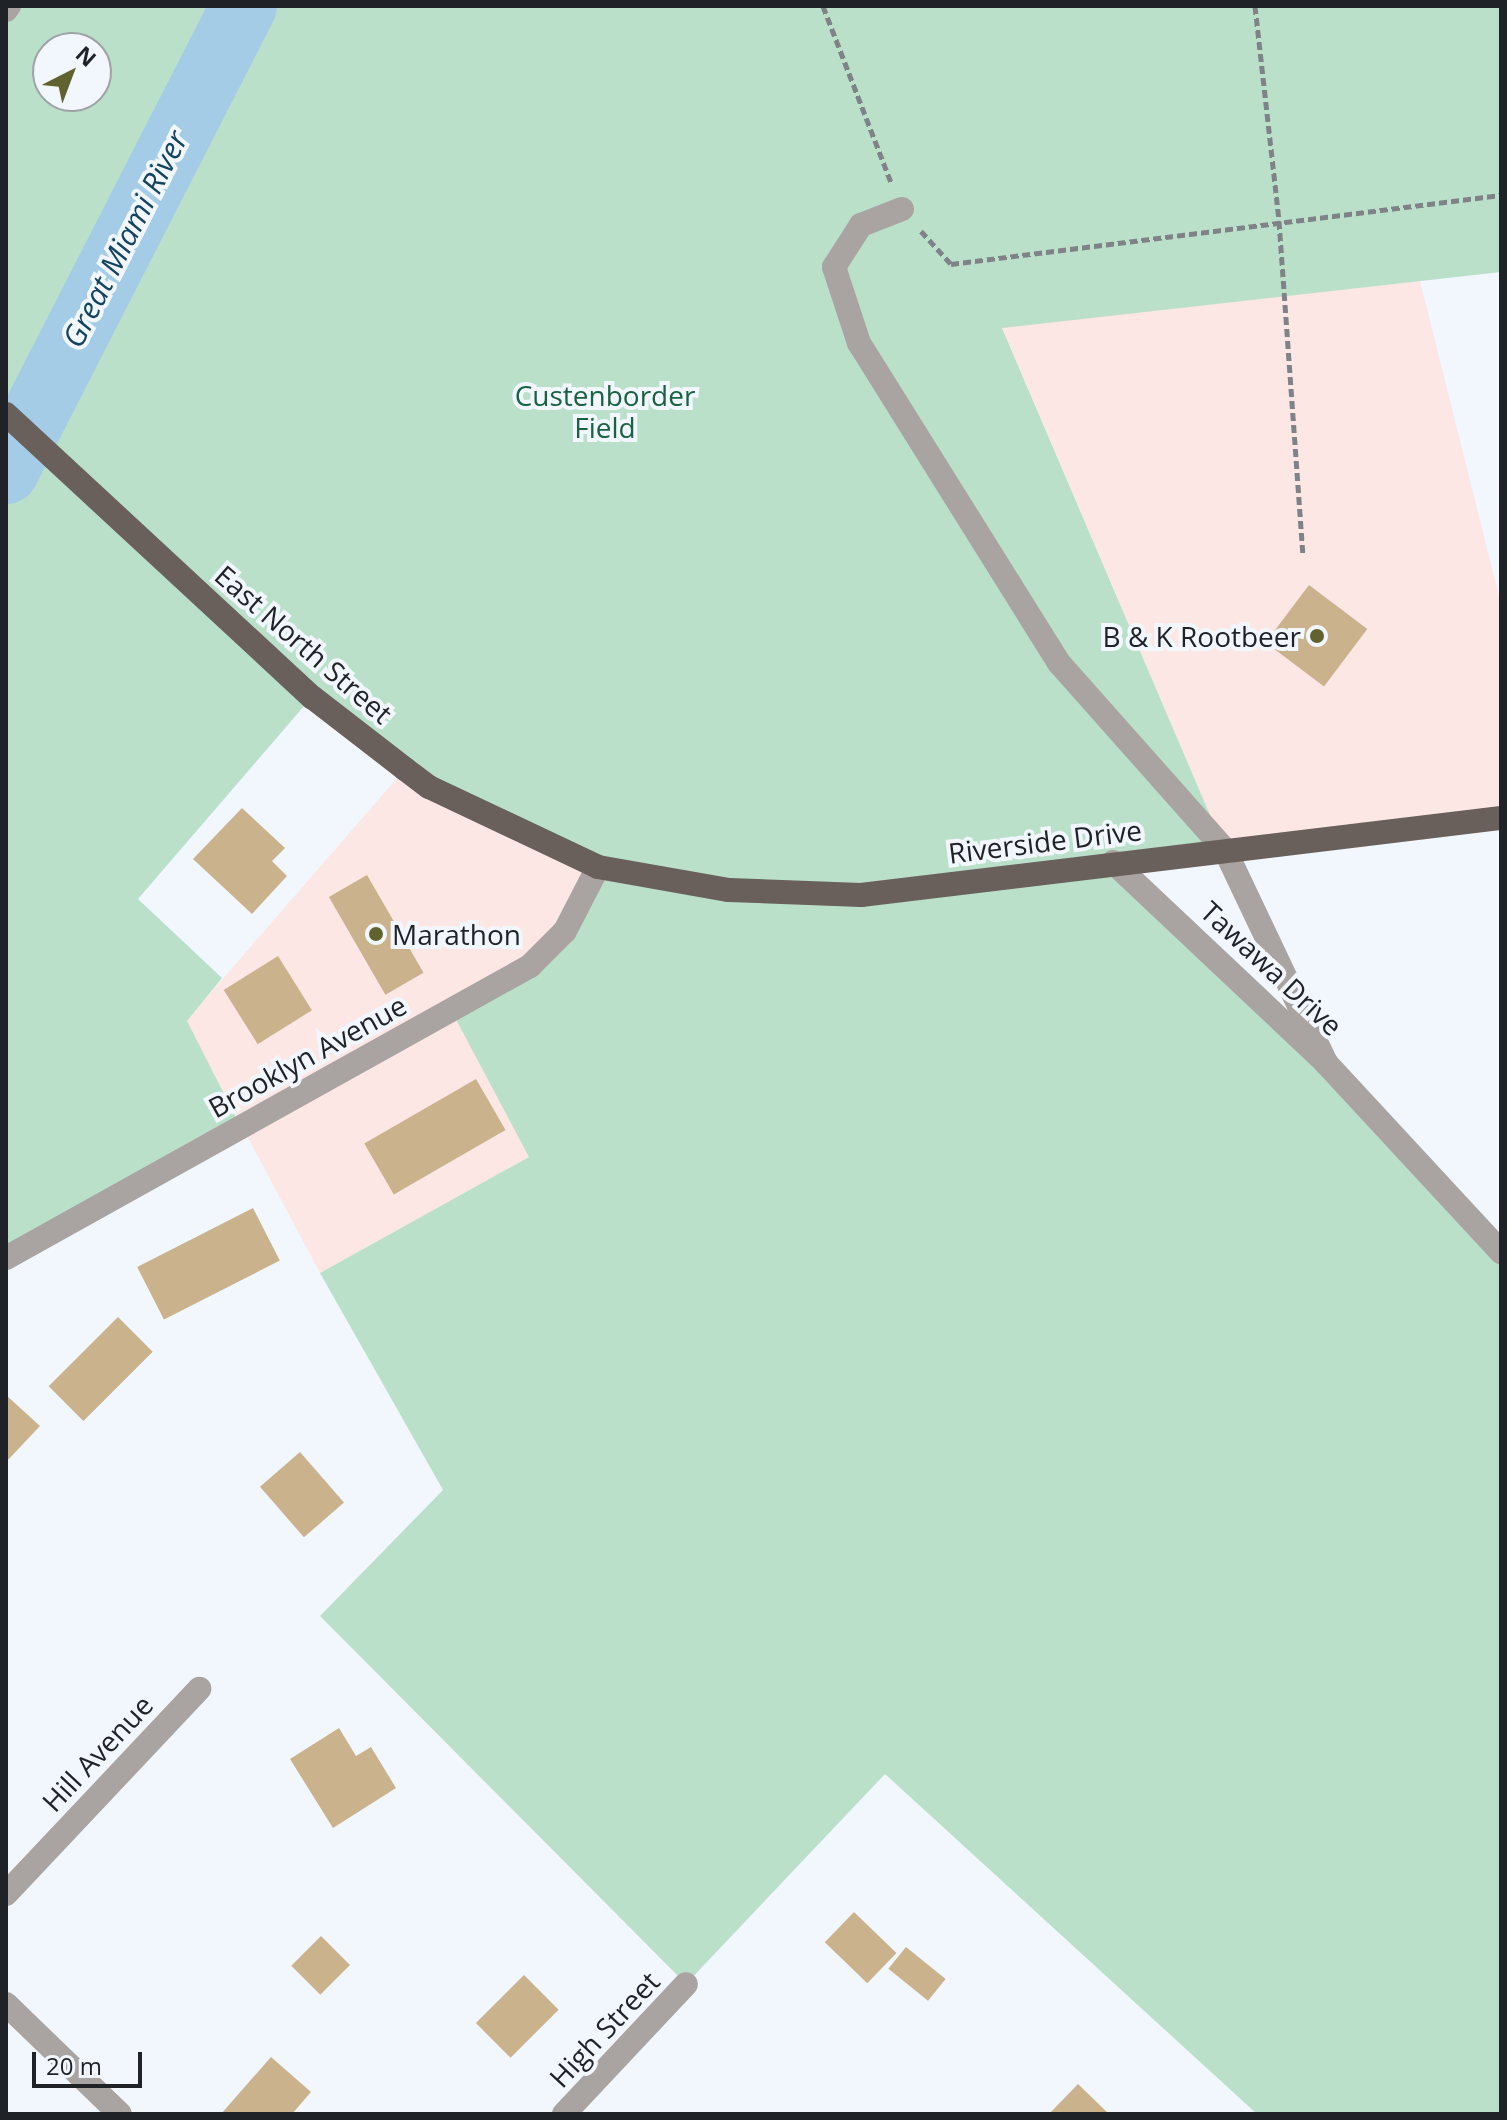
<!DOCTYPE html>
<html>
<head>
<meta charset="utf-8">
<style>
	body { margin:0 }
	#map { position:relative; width:1507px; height:2120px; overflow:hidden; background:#f2f7fd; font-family:"Open Sans",sans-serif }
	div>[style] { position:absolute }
	.commercial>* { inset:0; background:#fce7e4 }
	.green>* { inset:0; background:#bae0ca }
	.river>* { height:66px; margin:-33px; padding:0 33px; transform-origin:33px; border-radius:33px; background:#a4cce7 }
	.building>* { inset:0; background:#cab28d; transform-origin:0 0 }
	.path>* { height:5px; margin-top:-2.5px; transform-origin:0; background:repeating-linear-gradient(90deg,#7f8388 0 8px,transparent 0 12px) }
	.minor>* { height:24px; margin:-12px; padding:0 12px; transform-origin:12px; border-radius:12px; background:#a9a3a1 }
	.major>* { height:24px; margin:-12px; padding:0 12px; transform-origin:12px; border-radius:12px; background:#695f5b }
	.dots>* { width:22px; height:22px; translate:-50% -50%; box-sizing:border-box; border:4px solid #f2f7fd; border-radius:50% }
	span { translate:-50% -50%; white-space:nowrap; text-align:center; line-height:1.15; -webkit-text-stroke:8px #f2f7fd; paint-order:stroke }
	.park-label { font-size:28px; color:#196243 }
	.poi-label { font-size:28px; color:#1f2226 }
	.right { translate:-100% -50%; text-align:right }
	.left { translate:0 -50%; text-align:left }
	.street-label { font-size:28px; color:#1f2226 }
	.water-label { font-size:30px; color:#144560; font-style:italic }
	.frame { position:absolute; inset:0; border:8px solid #1f2226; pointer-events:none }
	.north { position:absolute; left:32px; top:32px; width:80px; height:80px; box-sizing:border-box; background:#f2f7fd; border:2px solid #9ea2a7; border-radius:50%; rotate:42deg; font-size:22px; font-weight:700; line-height:32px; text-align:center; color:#1f2226 }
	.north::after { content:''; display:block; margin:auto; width:28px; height:36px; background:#60622f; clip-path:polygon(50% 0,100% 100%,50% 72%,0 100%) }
	.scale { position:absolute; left:32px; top:2052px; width:110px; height:36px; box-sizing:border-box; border:4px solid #1f2226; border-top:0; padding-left:10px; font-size:24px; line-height:28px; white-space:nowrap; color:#1f2226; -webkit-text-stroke:6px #f2f7fd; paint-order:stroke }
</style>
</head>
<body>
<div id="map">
	<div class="commercial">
		<i style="clip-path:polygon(1420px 281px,1501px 604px,1501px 818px,1225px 850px,1002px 327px)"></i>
		<i style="clip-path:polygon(405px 769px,598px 867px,565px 931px,452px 1010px,530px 1157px,320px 1273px,186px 1021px)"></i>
	</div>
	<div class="green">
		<i style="clip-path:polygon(evenodd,6px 6px,1501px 6px,1501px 272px,1002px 328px,1225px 850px,1115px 862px,1501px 1252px,1501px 2114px,1257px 2114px,885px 1774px,686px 1984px,320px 1616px,443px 1490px,320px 1273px,529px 1157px,451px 1010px,531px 966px,597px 867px,429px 787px,311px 698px,138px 899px,222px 978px,187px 1021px,241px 1127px,6px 1258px,6px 6px,48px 48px,96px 48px,96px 96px,48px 96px,48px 48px)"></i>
	</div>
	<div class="river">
		<i style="left:6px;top:471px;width:522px;rotate:-62.9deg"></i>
	</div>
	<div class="building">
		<i style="left:1309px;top:585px;width:73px;height:72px;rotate:37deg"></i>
		<i style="clip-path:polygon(242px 808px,285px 848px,272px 861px,287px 876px,252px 914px,193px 859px)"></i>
		<i style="left:367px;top:875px;width:113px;height:44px;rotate:60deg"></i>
		<i style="left:278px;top:956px;width:64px;height:64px;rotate:58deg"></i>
		<i style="left:476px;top:1079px;width:59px;height:129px;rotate:60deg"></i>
		<i style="left:253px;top:1208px;width:59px;height:130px;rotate:63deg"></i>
		<i style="left:118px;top:1317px;width:49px;height:98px;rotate:45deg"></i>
		<i style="clip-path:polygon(6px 1395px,40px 1426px,6px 1462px)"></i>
		<i style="left:300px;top:1452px;width:67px;height:53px;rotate:49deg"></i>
		<i style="clip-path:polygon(339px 1728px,356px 1756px,371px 1747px,396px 1788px,333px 1828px,290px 1759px)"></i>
		<i style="left:854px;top:1912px;width:59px;height:42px;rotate:44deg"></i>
		<i style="left:321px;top:1936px;width:41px;height:42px;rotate:45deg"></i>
		<i style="left:906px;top:1947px;width:51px;height:28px;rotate:39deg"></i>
		<i style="left:524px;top:1975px;width:49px;height:68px;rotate:45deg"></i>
		<i style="clip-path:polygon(271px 2057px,311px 2092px,292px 2114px,221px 2114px)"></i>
		<i style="clip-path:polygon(1078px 2084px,1109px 2114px,1049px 2114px)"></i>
	</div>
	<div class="path">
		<i style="left:823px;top:6px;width:189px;rotate:68.9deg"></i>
		<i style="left:1255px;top:6px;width:216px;rotate:83.6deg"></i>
		<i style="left:1279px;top:221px;width:335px;rotate:85.9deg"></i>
		<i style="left:921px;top:231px;width:45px;rotate:47.7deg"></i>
		<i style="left:951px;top:264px;width:554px;rotate:-7.15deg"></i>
	</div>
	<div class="minor">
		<i style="left:6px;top:10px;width:5px;rotate:-53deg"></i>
		<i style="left:902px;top:209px;width:44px;rotate:158.7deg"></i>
		<i style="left:861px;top:225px;width:50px;rotate:122.7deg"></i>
		<i style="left:834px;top:267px;width:80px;rotate:71.8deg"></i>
		<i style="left:859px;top:343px;width:377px;rotate:58deg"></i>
		<i style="left:1059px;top:663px;width:250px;rotate:48.4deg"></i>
		<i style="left:1225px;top:850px;width:236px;rotate:64.6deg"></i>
		<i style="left:1113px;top:862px;width:293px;rotate:43.3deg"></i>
		<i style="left:1326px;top:1063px;width:258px;rotate:47.2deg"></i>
		<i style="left:6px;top:1258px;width:600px;rotate:-29.13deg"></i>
		<i style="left:530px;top:966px;width:49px;rotate:-45deg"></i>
		<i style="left:565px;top:931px;width:72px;rotate:-62.7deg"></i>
		<i style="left:6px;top:1894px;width:282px;rotate:-46.7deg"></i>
		<i style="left:6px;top:2004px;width:158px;rotate:44deg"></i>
		<i style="left:564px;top:2114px;width:178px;rotate:-46.8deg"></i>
	</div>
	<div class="major">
		<i style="left:6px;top:414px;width:417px;rotate:42.8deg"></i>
		<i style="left:312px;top:697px;width:118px;rotate:37.7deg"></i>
		<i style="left:405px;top:769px;width:30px;rotate:37deg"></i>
		<i style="left:429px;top:787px;width:187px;rotate:25.3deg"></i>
		<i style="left:598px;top:867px;width:133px;rotate:10deg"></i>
		<i style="left:729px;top:890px;width:132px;rotate:2.2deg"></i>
		<i style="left:861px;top:895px;width:645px;rotate:-6.86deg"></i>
	</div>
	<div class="dots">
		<i style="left:1317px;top:636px;background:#60622f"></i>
		<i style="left:376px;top:934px;background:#60622f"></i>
	</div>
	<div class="park-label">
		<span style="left:605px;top:411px">Custenborder<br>Field</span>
	</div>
	<div class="poi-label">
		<span class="right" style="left:1301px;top:636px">B &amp; K Rootbeer</span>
		<span class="left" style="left:392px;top:934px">Marathon</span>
	</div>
	<div class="street-label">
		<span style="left:304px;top:644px;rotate:41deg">East North Street</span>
		<span style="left:1045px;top:841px;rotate:-7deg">Riverside Drive</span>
		<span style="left:1272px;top:968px;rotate:43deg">Tawawa Drive</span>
		<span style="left:307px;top:1056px;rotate:-29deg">Brooklyn Avenue</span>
		<span style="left:97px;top:1753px;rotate:-47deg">Hill Avenue</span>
		<span style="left:604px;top:2029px;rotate:-47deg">High Street</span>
	</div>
	<div class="water-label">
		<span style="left:125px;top:239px;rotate:-63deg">Great Miami River</span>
	</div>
	<div class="frame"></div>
	<div class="north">N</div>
	<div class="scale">20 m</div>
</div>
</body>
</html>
